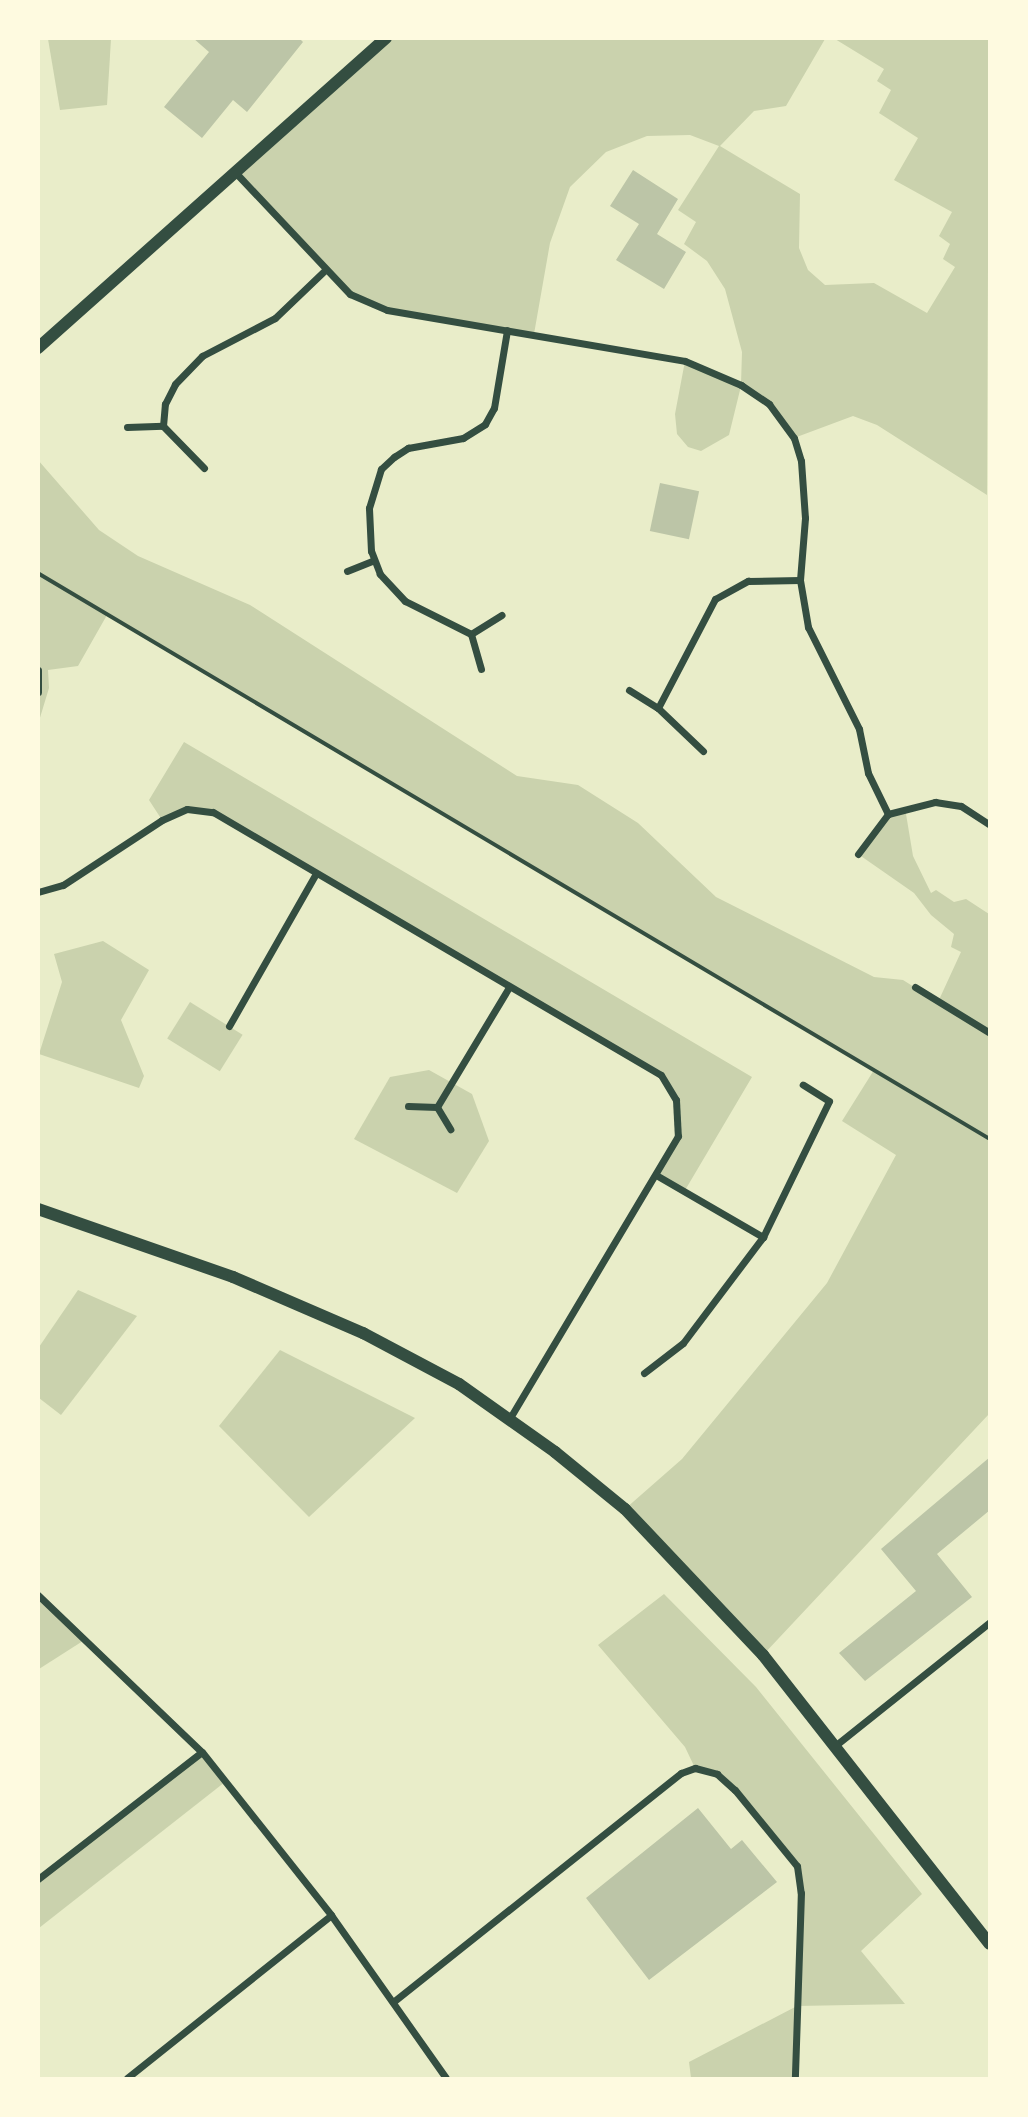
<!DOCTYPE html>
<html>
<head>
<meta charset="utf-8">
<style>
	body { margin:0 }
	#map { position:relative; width:1028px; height:2117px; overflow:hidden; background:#e9edc9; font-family:Signika,sans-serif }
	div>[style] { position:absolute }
	.green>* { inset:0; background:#cad2ad; transform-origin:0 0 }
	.building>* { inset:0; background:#bcc5a7; transform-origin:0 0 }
	.path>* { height:3.5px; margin:-1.75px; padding:0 1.75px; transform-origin:1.75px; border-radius:1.75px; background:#344e41 }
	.minor>* { height:7px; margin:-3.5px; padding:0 3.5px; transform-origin:3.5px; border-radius:3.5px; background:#344e41 }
	.tertiary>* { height:12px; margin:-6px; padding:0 6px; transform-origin:6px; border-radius:6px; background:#344e41 }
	span { translate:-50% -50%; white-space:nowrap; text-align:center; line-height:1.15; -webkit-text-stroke:7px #fefae0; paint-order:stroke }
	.frame { position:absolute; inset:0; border:40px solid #fefae0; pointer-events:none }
</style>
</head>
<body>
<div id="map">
	<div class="green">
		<i style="clip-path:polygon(48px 39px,111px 39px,107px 105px,60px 110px)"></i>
		<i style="clip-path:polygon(386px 39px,825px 39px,786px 106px,754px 111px,720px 146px,800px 194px,799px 248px,808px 270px,825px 285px,874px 283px,927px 313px,955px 267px,943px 259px,950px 244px,939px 236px,952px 212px,894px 180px,918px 138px,879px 113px,891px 90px,877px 81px,884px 69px,835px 39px,989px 39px,987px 495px,877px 425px,853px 416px,794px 438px,769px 404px,741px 386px,729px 435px,701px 451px,688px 447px,677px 434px,675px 414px,685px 361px,741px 384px,742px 352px,725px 289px,707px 261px,684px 244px,696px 222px,678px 210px,719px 146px,690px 135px,647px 136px,606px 152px,570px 187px,550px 243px,534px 334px,387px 310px,350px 294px,234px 171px)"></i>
		<i style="clip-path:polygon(38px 460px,99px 530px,138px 556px,250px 605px,517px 776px,578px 785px,638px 823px,716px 897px,874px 977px,903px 980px,938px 1002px,961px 952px,951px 947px,954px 934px,931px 915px,914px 893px,858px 854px,888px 814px,905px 808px,913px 856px,931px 893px,936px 890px,954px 902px,966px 899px,989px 914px,989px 1414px,763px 1655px,625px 1509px,682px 1459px,827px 1283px,896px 1155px,842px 1121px,874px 1070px,107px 615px,78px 666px,48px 670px,49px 688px,39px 721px)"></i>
		<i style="clip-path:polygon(184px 742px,752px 1077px,684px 1192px,656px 1175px,678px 1136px,676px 1100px,661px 1075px,213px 812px,187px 809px,162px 820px,149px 800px)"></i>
		<i style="clip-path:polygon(103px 941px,149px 970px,121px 1020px,144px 1076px,139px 1088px,39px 1054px,62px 982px,54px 954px)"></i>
		<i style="left:190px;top:1002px;width:62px;height:43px;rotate:32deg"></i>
		<i style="clip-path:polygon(429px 1070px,472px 1094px,489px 1141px,457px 1193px,354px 1139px,390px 1077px)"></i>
		<i style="clip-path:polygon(78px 1290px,137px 1316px,61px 1415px,39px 1398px,39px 1347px)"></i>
		<i style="clip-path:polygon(280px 1350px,415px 1418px,309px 1517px,219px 1426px)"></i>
		<i style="clip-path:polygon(664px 1594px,756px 1687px,922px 1894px,861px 1951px,905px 2004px,797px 2006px,795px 2078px,691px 2078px,689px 2062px,797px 2006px,797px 1866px,717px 1774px,695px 1768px,685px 1747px,598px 1645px)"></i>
		<i style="clip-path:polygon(38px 1595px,86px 1639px,39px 1669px,38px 1669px)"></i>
		<i style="clip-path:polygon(202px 1752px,225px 1782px,39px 1928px,39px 1879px)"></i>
	</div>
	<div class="building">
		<i style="clip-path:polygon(193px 38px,299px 38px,303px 42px,247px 112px,233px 100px,202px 138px,164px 107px,209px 52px)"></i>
		<i style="clip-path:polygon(633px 170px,678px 199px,657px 234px,686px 252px,664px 289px,616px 260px,639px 224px,610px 206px)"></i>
		<i style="left:660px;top:483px;width:40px;height:49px;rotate:12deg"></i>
		<i style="clip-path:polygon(990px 1457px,990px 1510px,937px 1554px,972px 1597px,865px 1681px,839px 1653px,916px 1591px,881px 1549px)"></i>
		<i style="clip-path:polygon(698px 1808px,731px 1849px,742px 1840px,777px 1882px,649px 1980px,586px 1898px)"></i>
	</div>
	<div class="path">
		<i style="left:38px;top:573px;width:1108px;rotate:30.73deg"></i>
	</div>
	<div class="minor">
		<i style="left:234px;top:171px;width:169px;rotate:46.7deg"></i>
		<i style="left:350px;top:294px;width:40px;rotate:23.4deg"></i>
		<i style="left:387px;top:310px;width:302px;rotate:9.7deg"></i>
		<i style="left:685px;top:361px;width:61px;rotate:23.2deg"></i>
		<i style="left:741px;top:385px;width:34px;rotate:34deg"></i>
		<i style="left:769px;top:404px;width:42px;rotate:53.7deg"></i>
		<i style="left:794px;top:438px;width:24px;rotate:73deg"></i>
		<i style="left:801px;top:461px;width:57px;rotate:86deg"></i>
		<i style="left:805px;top:518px;width:62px;rotate:94.6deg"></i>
		<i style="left:800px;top:580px;width:48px;rotate:80.3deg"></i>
		<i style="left:808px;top:627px;width:114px;rotate:63.4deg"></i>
		<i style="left:859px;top:729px;width:45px;rotate:78.4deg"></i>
		<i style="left:868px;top:773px;width:46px;rotate:64deg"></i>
		<i style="left:888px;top:814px;width:49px;rotate:-14.3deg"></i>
		<i style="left:935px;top:802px;width:26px;rotate:9deg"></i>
		<i style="left:961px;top:806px;width:35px;rotate:33deg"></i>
		<i style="left:127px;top:427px;width:36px;rotate:-2deg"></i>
		<i style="left:204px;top:468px;width:59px;rotate:-134.3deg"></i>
		<i style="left:163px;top:426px;width:22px;rotate:-85deg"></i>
		<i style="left:165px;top:404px;width:22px;rotate:-63deg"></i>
		<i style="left:175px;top:384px;width:39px;rotate:-46deg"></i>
		<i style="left:202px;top:356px;width:82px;rotate:-27.5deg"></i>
		<i style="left:275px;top:318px;width:68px;rotate:-43.8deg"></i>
		<i style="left:347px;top:571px;width:29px;rotate:-22deg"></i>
		<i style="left:471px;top:634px;width:74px;rotate:-153.4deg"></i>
		<i style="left:405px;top:601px;width:37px;rotate:-133deg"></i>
		<i style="left:380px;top:574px;width:25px;rotate:-111deg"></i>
		<i style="left:371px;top:551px;width:43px;rotate:-92.7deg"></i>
		<i style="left:369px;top:508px;width:41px;rotate:-72.9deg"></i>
		<i style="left:381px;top:469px;width:18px;rotate:-43deg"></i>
		<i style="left:394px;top:457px;width:17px;rotate:-33deg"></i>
		<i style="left:408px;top:448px;width:56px;rotate:-10.3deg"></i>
		<i style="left:463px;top:438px;width:26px;rotate:-32deg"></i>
		<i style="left:485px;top:424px;width:18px;rotate:-61deg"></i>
		<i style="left:494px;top:408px;width:79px;rotate:-80.5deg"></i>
		<i style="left:481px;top:669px;width:36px;rotate:-106deg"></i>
		<i style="left:471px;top:634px;width:36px;rotate:-32deg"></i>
		<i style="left:38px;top:670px;width:22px;rotate:90deg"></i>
		<i style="left:629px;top:690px;width:34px;rotate:32deg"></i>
		<i style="left:703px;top:751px;width:62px;rotate:-136.3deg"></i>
		<i style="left:658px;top:708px;width:123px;rotate:-62.4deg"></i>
		<i style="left:715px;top:599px;width:38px;rotate:-29deg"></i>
		<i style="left:748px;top:581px;width:52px;rotate:-1.1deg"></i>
		<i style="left:858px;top:854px;width:50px;rotate:-53.1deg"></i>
		<i style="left:38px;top:892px;width:26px;rotate:-16deg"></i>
		<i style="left:63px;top:885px;width:118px;rotate:-33.3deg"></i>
		<i style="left:162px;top:820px;width:27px;rotate:-24deg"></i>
		<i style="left:187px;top:809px;width:26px;rotate:7deg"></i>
		<i style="left:213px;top:812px;width:519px;rotate:30.42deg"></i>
		<i style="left:661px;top:1075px;width:29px;rotate:59deg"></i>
		<i style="left:676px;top:1100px;width:36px;rotate:87deg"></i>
		<i style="left:678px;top:1136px;width:328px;rotate:120.8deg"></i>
		<i style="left:915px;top:987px;width:88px;rotate:31.5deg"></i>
		<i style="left:229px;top:1026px;width:174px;rotate:-60.3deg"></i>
		<i style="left:408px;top:1106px;width:29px;rotate:2deg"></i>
		<i style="left:437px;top:1107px;width:26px;rotate:59deg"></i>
		<i style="left:437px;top:1107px;width:140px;rotate:-59deg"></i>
		<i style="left:656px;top:1175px;width:124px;rotate:30.1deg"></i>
		<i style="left:644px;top:1373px;width:49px;rotate:-37.6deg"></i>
		<i style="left:683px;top:1343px;width:133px;rotate:-53deg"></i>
		<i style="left:763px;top:1237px;width:151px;rotate:-64.1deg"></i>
		<i style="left:829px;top:1101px;width:31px;rotate:-148deg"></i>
		<i style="left:38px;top:1595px;width:227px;rotate:43.8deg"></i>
		<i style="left:202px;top:1752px;width:208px;rotate:51.6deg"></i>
		<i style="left:331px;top:1915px;width:199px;rotate:54.8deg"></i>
		<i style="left:836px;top:1745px;width:197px;rotate:-38.6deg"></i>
		<i style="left:38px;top:1879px;width:207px;rotate:-37.8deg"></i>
		<i style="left:393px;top:2002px;width:368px;rotate:-38.5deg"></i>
		<i style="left:681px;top:1773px;width:15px;rotate:-20deg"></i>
		<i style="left:695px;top:1768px;width:23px;rotate:15deg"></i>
		<i style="left:717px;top:1774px;width:24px;rotate:42deg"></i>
		<i style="left:735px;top:1790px;width:98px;rotate:50.8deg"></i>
		<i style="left:797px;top:1866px;width:27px;rotate:82deg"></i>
		<i style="left:801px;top:1893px;width:185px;rotate:91.9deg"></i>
		<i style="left:127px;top:2078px;width:261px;rotate:-38.6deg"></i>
	</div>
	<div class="tertiary">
		<i style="left:38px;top:348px;width:466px;rotate:-41.7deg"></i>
		<i style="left:38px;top:1209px;width:207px;rotate:19.2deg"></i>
		<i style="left:233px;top:1277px;width:142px;rotate:23.3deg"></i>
		<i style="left:363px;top:1333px;width:109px;rotate:28deg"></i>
		<i style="left:459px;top:1384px;width:118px;rotate:35.3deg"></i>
		<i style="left:555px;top:1452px;width:90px;rotate:39.2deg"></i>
		<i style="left:625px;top:1509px;width:201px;rotate:46.6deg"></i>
		<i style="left:763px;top:1655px;width:367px;rotate:51.9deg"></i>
	</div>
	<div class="frame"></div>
</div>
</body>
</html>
